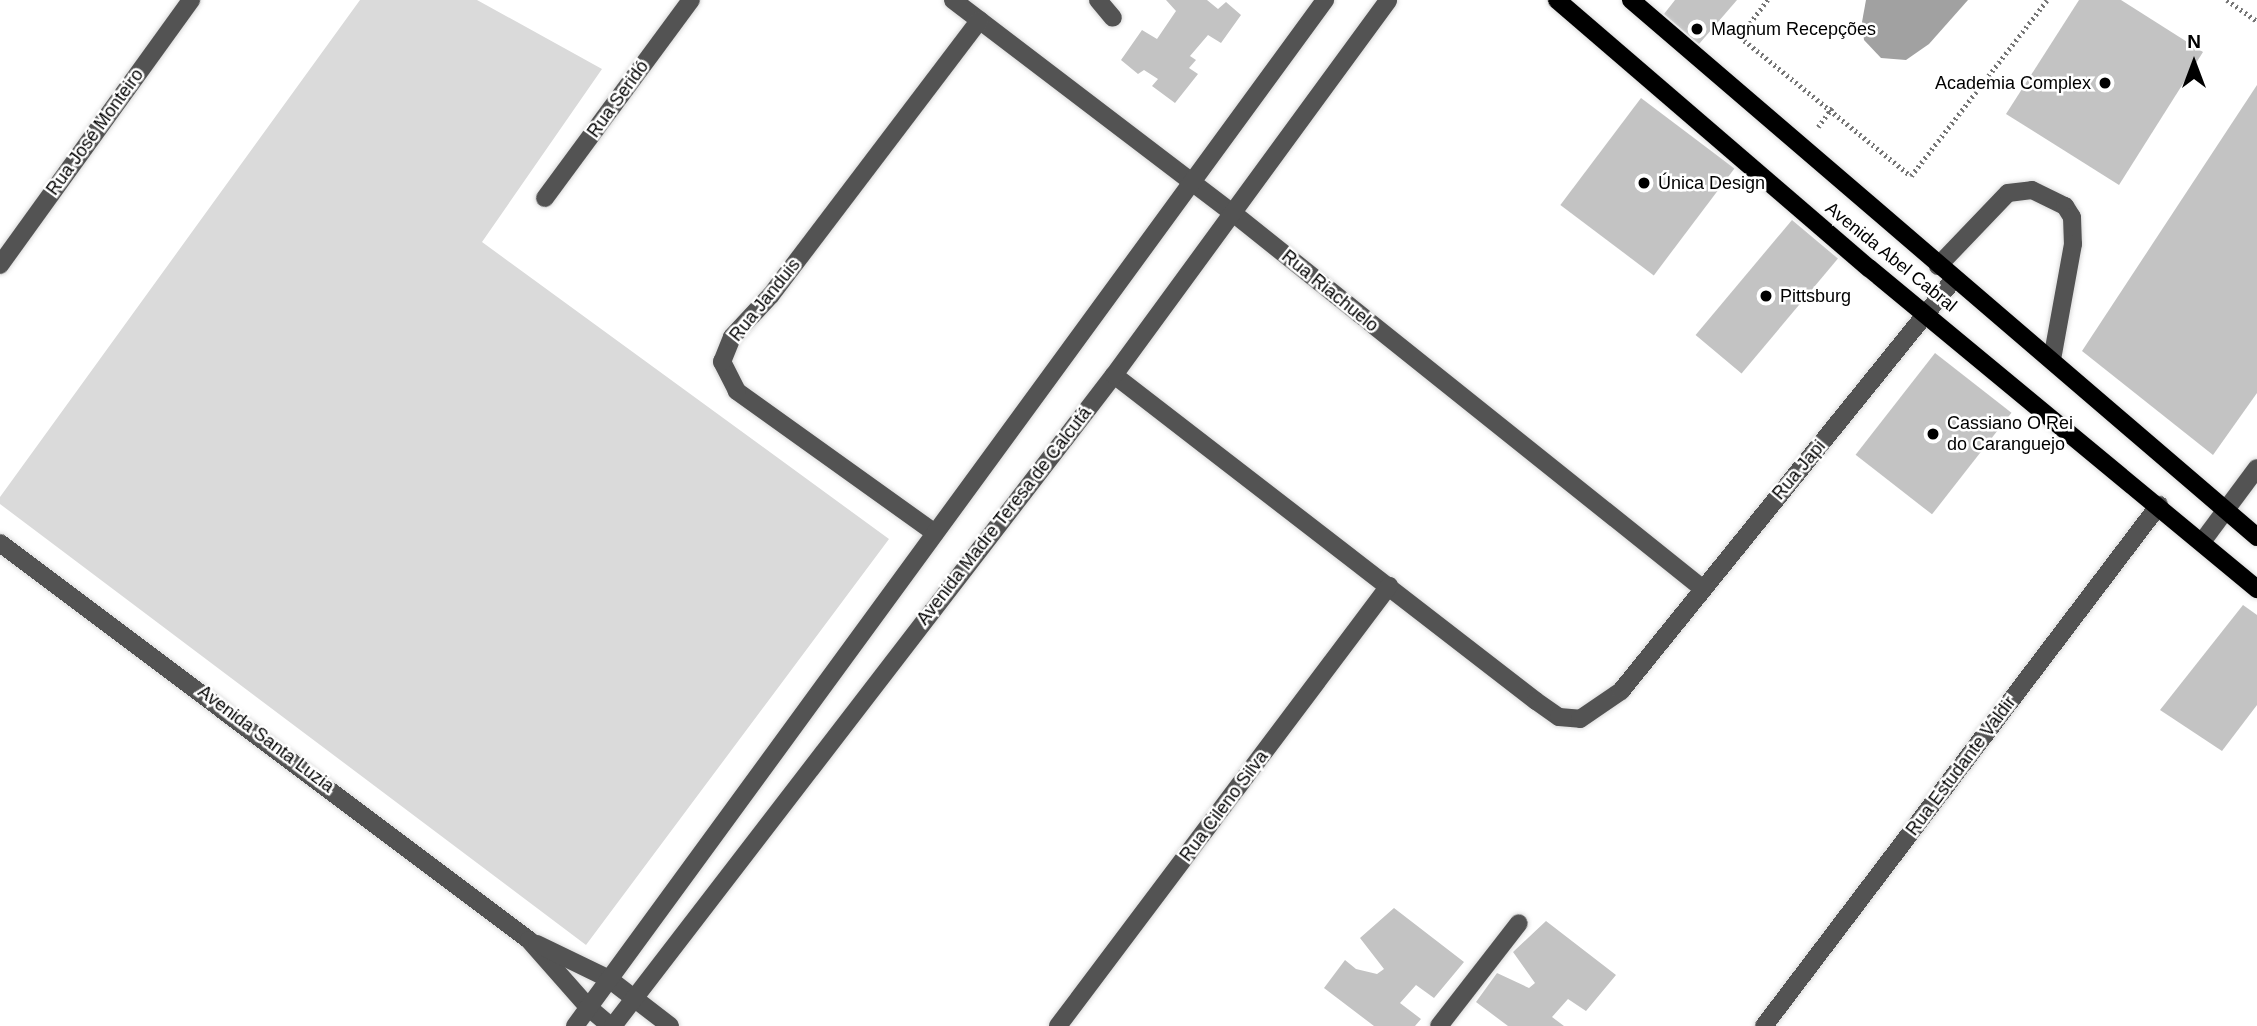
<!DOCTYPE html>
<html>
<head>
<meta charset="utf-8">
<style>
	body { margin:0 }
	#map { position:relative; width:2257px; height:1026px; overflow:hidden; background:#fff; font-family:Arial,sans-serif }
	div>[style] { position:absolute }
	.green>* { inset:0; background:#dadada }
	.water>* { inset:0; background:#a1a1a1 }
	.building>* { inset:0; background:#c3c3c3; transform-origin:0 0 }
	.path>* { height:4.5px; margin-top:-2.25px; transform-origin:0; background:repeating-linear-gradient(90deg,#757575 0 2px,transparent 0 5.5px) }
	.roads { filter:drop-shadow(0 0 2px #dbdbdb) drop-shadow(0 0 2px #dbdbdb) }
	.minor>* { height:18px; margin:-9px; padding:0 9px; transform-origin:9px; border-radius:9px; background:#535353 }
	.major>* { height:18px; margin:-9px; padding:0 9px; transform-origin:9px; border-radius:9px; background:#000 }
	.dots>* { width:19px; height:19px; translate:-50% -50%; box-sizing:border-box; border:4px solid #fff; border-radius:50% }
	span { translate:-50% -50%; white-space:nowrap; text-align:center; line-height:1.15; -webkit-text-stroke:5px #fff; paint-order:stroke }
	.poi-label { font-size:18px; color:#000 }
	.left { translate:0 -50%; text-align:left }
	.right { translate:-100% -50%; text-align:right }
	.street-label { font-size:18px; color:#000 }
	.north { position:absolute; left:2159px; top:28px; width:70px; height:70px; -webkit-text-stroke:5px #fff; paint-order:stroke; rotate:0deg; font-size:19px; font-weight:700; line-height:28px; text-align:center; color:#000 }
	.north::after { content:''; display:block; margin:auto; width:24px; height:32px; background:#000; clip-path:polygon(50% 0,100% 100%,50% 72%,0 100%) }
</style>
</head>
<body>
<div id="map">
	<div class="green">
		<i style="clip-path:polygon(360px 0,477px 0,602px 69px,482px 242px,889px 539px,586px 945px,0 504px,0 497px)"></i>
	</div>
	<div class="water">
		<i style="clip-path:polygon(1866px 0,1968px 0,1929px 44px,1906px 60px,1881px 58px,1864px 40px,1862px 22px)"></i>
	</div>
	<div class="building">
		<i style="clip-path:polygon(1166px 0,1207px 0,1218px 9px,1226px 2px,1241px 15px,1221px 43px,1208px 35px,1190px 56px,1196px 60px,1189px 68px,1198px 74px,1175px 103px,1152px 86px,1158px 79px,1144px 70px,1138px 74px,1121px 60px,1142px 30px,1157px 39px,1176px 11px)"></i>
		<i style="clip-path:polygon(1675px 0,1737px 0,1699px 44px,1664px 14px)"></i>
		<i style="clip-path:polygon(2079px 0,2121px 0,2203px 52px,2119px 185px,2006px 114px)"></i>
		<i style="clip-path:polygon(2257px 85px,2257px 393px,2213px 455px,2082px 351px)"></i>
		<i style="left:1641px;top:98px;width:117px;height:134px;rotate:37deg"></i>
		<i style="left:1792px;top:220px;width:60px;height:150px;rotate:40deg"></i>
		<i style="left:1935px;top:353px;width:97px;height:129px;rotate:38deg"></i>
		<i style="clip-path:polygon(2243px 605px,2257px 615px,2257px 705px,2222px 751px,2160px 710px)"></i>
		<i style="clip-path:polygon(1394px 908px,1464px 962px,1434px 998px,1416px 985px,1400px 1003px,1421px 1019px,1415px 1026px,1374px 1026px,1324px 988px,1345px 960px,1356px 969px,1377px 974px,1384px 969px,1360px 938px)"></i>
		<i style="clip-path:polygon(1546px 921px,1616px 975px,1586px 1011px,1568px 999px,1552px 1017px,1564px 1026px,1508px 1026px,1476px 1002px,1497px 973px,1529px 988px,1535px 983px,1513px 952px)"></i>
	</div>
	<div class="path">
		<i style="left:1768px;top:0;width:46px;rotate:127.1deg"></i>
		<i style="left:1740px;top:37px;width:220px;rotate:39.1deg"></i>
		<i style="left:1911px;top:176px;width:222px;rotate:-52.3deg"></i>
		<i style="left:2227px;top:0;width:37px;rotate:35deg"></i>
		<i style="left:1818px;top:127px;width:24px;rotate:-54deg"></i>
	</div>
	<div class="roads">
		<div class="minor">
			<i style="left:953px;top:0;width:352px;rotate:37.3deg"></i>
			<i style="left:1233px;top:213px;width:600px;rotate:38.64deg"></i>
			<i style="left:1098px;top:0;width:23px;rotate:50deg"></i>
			<i style="left:545px;top:198px;width:246px;rotate:-53.6deg"></i>
			<i style="left:0;top:265px;width:327px;rotate:-54.2deg"></i>
			<i style="left:1938px;top:266px;width:101px;rotate:-46.2deg"></i>
			<i style="left:2008px;top:193px;width:24px;rotate:-7deg"></i>
			<i style="left:2032px;top:190px;width:37px;rotate:26deg"></i>
			<i style="left:2065px;top:206px;width:13px;rotate:58deg"></i>
			<i style="left:2072px;top:217px;width:27px;rotate:88deg"></i>
			<i style="left:2073px;top:244px;width:117px;rotate:100.3deg"></i>
			<i style="left:1114px;top:375px;width:533px;rotate:37.69deg"></i>
			<i style="left:1536px;top:701px;width:28px;rotate:35deg"></i>
			<i style="left:1559px;top:717px;width:21px;rotate:5deg"></i>
			<i style="left:1580px;top:719px;width:50px;rotate:-34.3deg"></i>
			<i style="left:1621px;top:691px;width:530px;rotate:-51.05deg"></i>
			<i style="left:935px;top:533px;width:244px;rotate:-144.4deg"></i>
			<i style="left:737px;top:391px;width:33px;rotate:-117deg"></i>
			<i style="left:722px;top:362px;width:27px;rotate:-68deg"></i>
			<i style="left:732px;top:337px;width:57px;rotate:-47.1deg"></i>
			<i style="left:771px;top:295px;width:345px;rotate:-52.8deg"></i>
			<i style="left:2202px;top:542px;width:92px;rotate:-53.4deg"></i>
			<i style="left:0;top:543px;width:661px;rotate:36.89deg"></i>
			<i style="left:529px;top:940px;width:89px;rotate:48.6deg"></i>
			<i style="left:588px;top:1007px;width:30px;rotate:40deg"></i>
			<i style="left:537px;top:944px;width:80px;rotate:25.9deg"></i>
			<i style="left:609px;top:979px;width:77px;rotate:37.6deg"></i>
			<i style="left:575px;top:1026px;width:1271px;rotate:-53.83deg"></i>
			<i style="left:613px;top:1026px;width:821px;rotate:-52.42deg"></i>
			<i style="left:1114px;top:375px;width:464px;rotate:-53.8deg"></i>
			<i style="left:1058px;top:1026px;width:551px;rotate:-53.05deg"></i>
			<i style="left:1439px;top:1026px;width:130px;rotate:-52.2deg"></i>
			<i style="left:1764px;top:1026px;width:654px;rotate:-52.83deg"></i>
		</div>
		<div class="major">
			<i style="left:1557px;top:0;width:411px;rotate:40.7deg"></i>
			<i style="left:1869px;top:268px;width:504px;rotate:39.6deg"></i>
			<i style="left:1631px;top:0;width:825px;rotate:40.62deg"></i>
		</div>
	</div>
	<div class="dots">
		<i style="left:1697px;top:29px;background:#000"></i>
		<i style="left:2105px;top:83px;background:#000"></i>
		<i style="left:1644px;top:183px;background:#000"></i>
		<i style="left:1766px;top:296px;background:#000"></i>
		<i style="left:1933px;top:434px;background:#000"></i>
	</div>
	<div class="poi-label">
		<span class="left" style="left:1711px;top:29px">Magnum Recepções</span>
		<span class="right" style="left:2091px;top:83px">Academia Complex</span>
		<span class="left" style="left:1658px;top:183px">Única Design</span>
		<span class="left" style="left:1780px;top:296px">Pittsburg</span>
		<span class="left" style="left:1947px;top:434px">Cassiano O Rei<br>do Caranguejo</span>
	</div>
	<div class="street-label">
		<span style="left:618px;top:99px;rotate:-54deg">Rua Seridó</span>
		<span style="left:95px;top:132px;rotate:-54deg">Rua José Monteiro</span>
		<span style="left:1891px;top:257px;rotate:39deg">Avenida Abel Cabral</span>
		<span style="left:1330px;top:291px;rotate:39deg">Rua Riachuelo</span>
		<span style="left:765px;top:300px;rotate:-51deg">Rua Janduis</span>
		<span style="left:1799px;top:470px;rotate:-50deg">Rua Japi</span>
		<span style="left:1004px;top:516px;rotate:-52deg">Avenida Madre Teresa de Calcutá</span>
		<span style="left:266px;top:739px;rotate:37deg">Avenida Santa Luzia</span>
		<span style="left:1961px;top:766px;rotate:-53deg">Rua Estudante Valdir</span>
		<span style="left:1224px;top:806px;rotate:-53deg">Rua Cileno Silva</span>
	</div>
	<div class="north">N</div>
</div>
</body>
</html>
